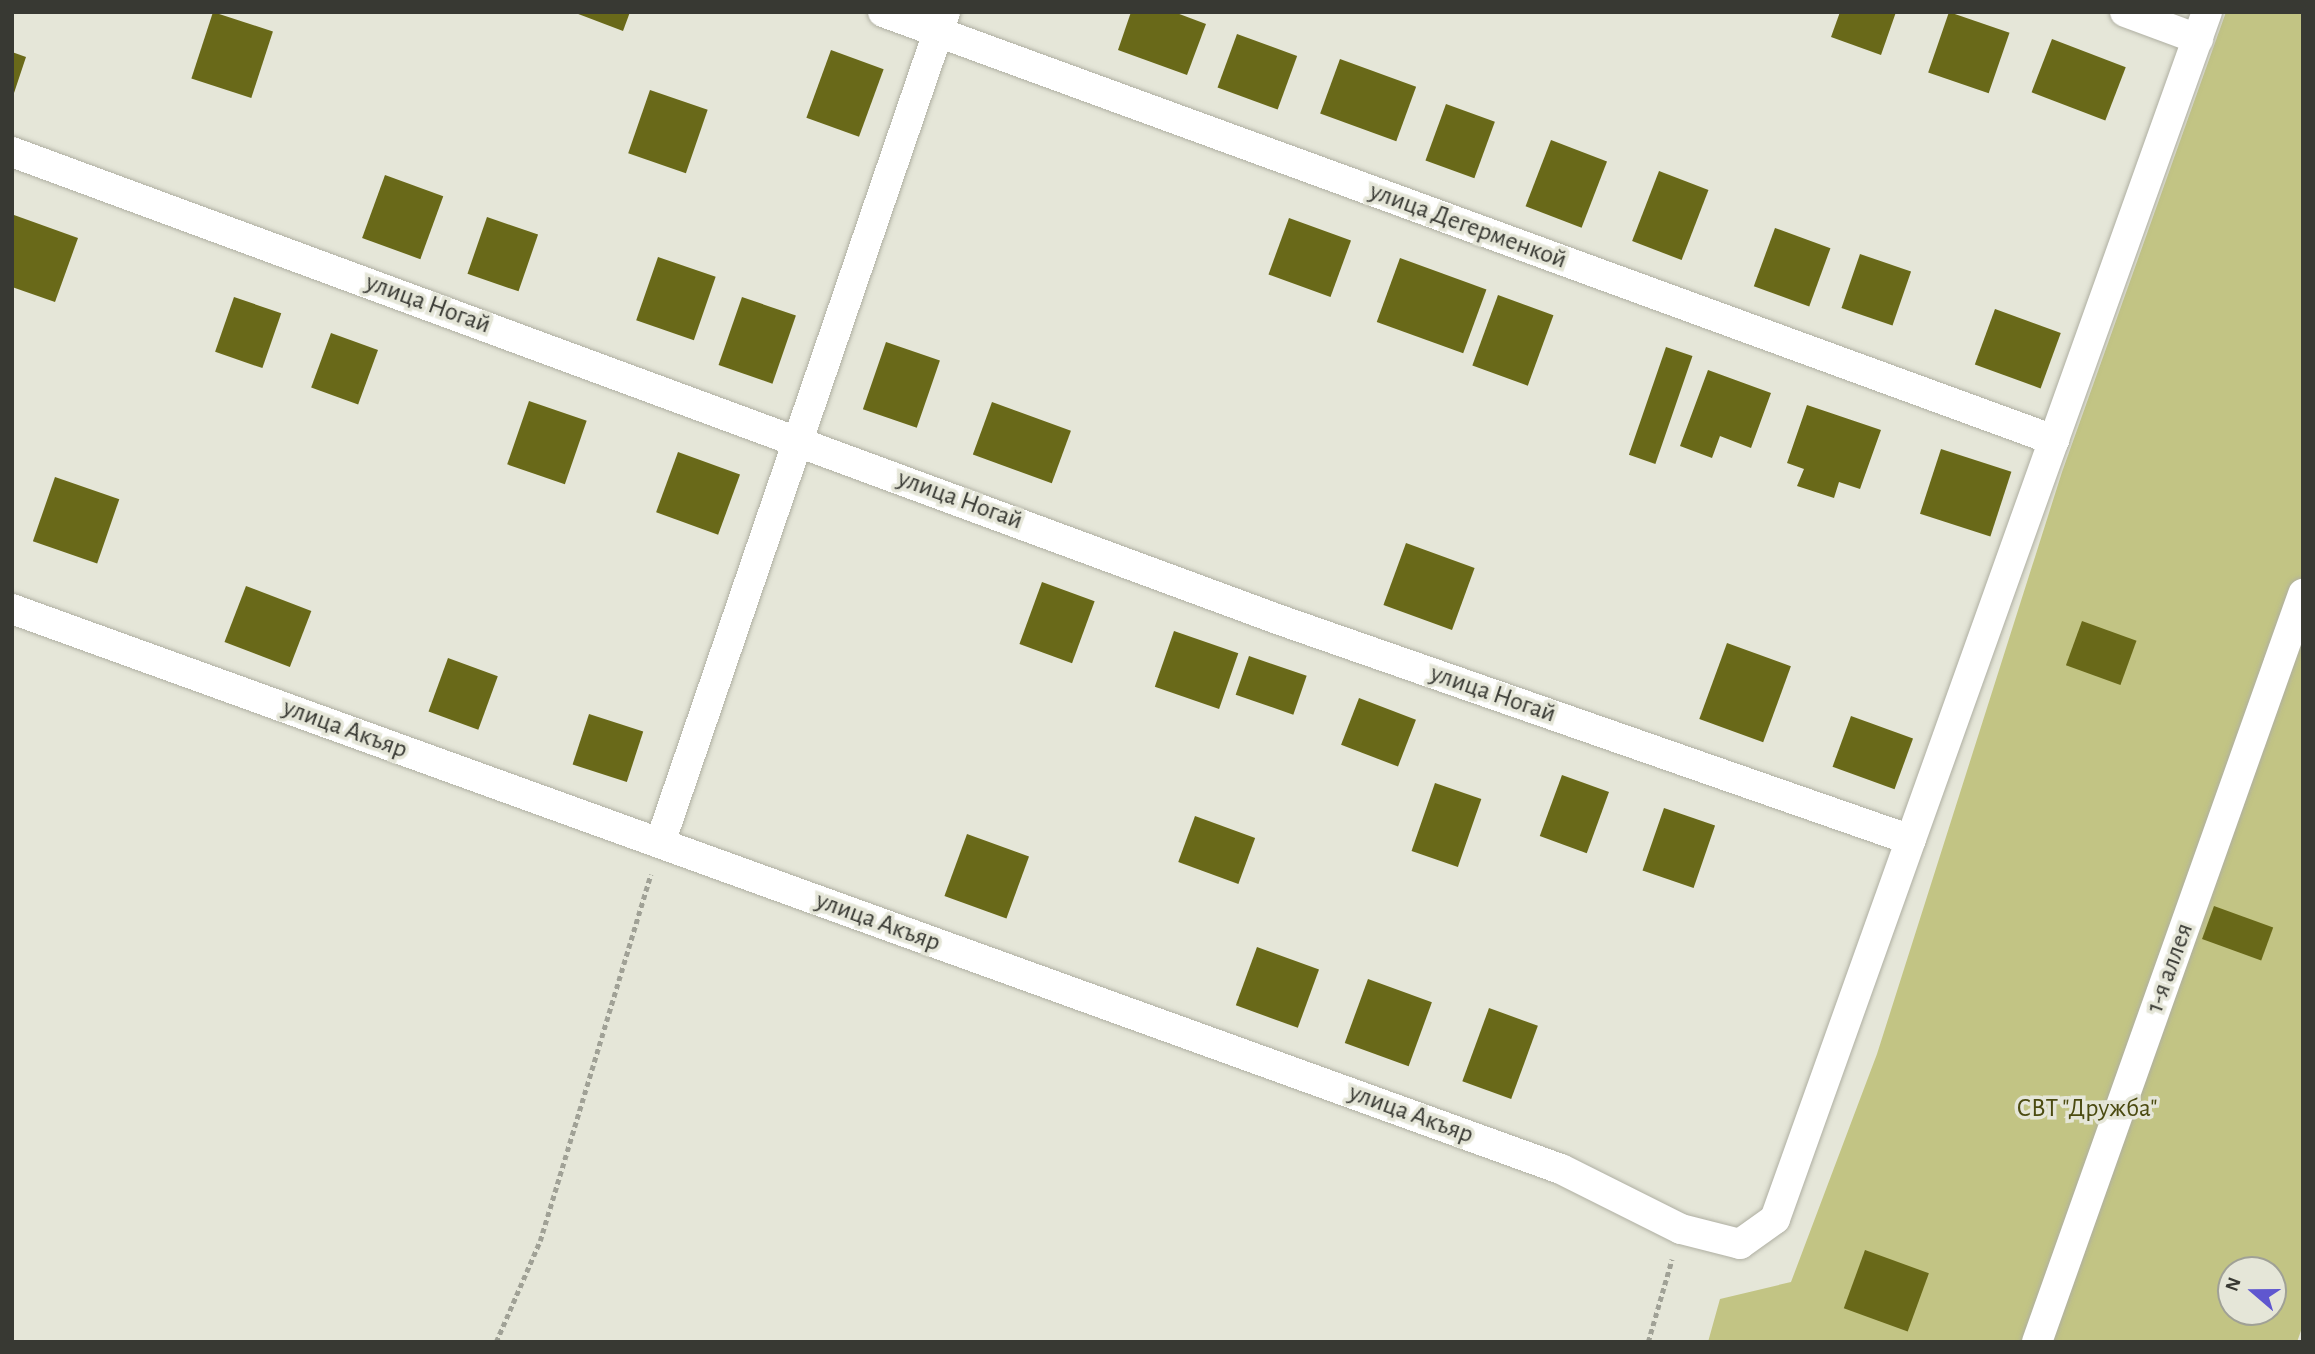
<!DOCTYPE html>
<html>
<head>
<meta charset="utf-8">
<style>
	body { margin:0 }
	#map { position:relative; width:2315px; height:1354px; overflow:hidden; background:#e5e6d8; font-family:"Alegreya Sans",sans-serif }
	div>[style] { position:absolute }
	.green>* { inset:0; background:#c2c484 }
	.building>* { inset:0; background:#696919; transform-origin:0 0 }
	.path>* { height:4.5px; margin-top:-2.25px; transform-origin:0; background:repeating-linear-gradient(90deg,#a0a196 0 5px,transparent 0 8.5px) }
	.roads { filter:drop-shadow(0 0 2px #afafa2) drop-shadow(0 0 2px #afafa2) }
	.street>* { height:30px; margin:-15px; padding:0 15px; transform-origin:15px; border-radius:15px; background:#fff }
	span { translate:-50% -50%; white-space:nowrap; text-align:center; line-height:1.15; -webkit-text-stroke:7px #e5e6d8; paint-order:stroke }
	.street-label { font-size:26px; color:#383933 }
	.park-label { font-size:26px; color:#4b4b11 }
	.frame { position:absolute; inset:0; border:14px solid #383933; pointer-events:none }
	.north { position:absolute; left:2217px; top:1256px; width:70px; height:70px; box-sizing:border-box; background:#e5e6d8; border:2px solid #a0a196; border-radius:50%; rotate:290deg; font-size:19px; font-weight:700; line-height:28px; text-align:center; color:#383933 }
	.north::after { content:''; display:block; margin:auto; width:24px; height:32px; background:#5f57cf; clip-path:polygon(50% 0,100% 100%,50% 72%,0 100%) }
</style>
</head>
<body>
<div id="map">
	<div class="green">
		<i style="clip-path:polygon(evenodd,2226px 12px,2303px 12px,2303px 1325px,2297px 1342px,1708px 1342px,1720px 1299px,1791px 1282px,1877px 1054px,2062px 472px,2226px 12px,2231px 1270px,2273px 1270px,2273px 1312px,2231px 1312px,2231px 1270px)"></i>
	</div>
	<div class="building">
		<i style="left:213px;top:12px;width:63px;height:70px;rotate:18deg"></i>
		<i style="clip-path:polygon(573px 12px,630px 12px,623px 31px)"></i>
		<i style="clip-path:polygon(1131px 12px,1174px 12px,1206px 24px,1187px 75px,1118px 50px)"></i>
		<i style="clip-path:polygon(1840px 12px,1896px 12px,1881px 55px,1831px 37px)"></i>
		<i style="left:1949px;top:12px;width:64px;height:64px;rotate:19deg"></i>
		<i style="left:1237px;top:34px;width:64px;height:57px;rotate:20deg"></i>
		<i style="left:2052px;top:39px;width:79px;height:57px;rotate:21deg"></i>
		<i style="left:831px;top:50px;width:56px;height:72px;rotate:20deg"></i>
		<i style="clip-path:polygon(12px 52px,26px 57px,13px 96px,12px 96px)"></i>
		<i style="left:1340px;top:59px;width:81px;height:58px;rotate:20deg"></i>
		<i style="left:650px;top:90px;width:61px;height:67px;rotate:19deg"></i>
		<i style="left:1446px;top:104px;width:52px;height:60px;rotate:20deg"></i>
		<i style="left:1551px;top:140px;width:60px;height:71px;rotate:21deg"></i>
		<i style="left:1659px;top:171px;width:53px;height:75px;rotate:21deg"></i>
		<i style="left:385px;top:175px;width:62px;height:67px;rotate:20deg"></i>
		<i style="clip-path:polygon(14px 215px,78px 238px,55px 302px,12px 287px)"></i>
		<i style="left:487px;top:217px;width:54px;height:60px;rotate:19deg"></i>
		<i style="left:1289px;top:218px;width:66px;height:60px;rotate:20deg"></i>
		<i style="left:1775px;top:228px;width:59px;height:62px;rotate:20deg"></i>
		<i style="left:1860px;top:254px;width:54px;height:57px;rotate:19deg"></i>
		<i style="left:658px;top:257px;width:61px;height:67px;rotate:19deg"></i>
		<i style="left:1400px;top:258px;width:92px;height:68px;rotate:20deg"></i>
		<i style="left:1498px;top:295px;width:59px;height:75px;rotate:20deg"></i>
		<i style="left:234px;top:297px;width:50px;height:58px;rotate:19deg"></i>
		<i style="left:742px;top:297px;width:57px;height:72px;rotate:19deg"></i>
		<i style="left:1995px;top:309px;width:70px;height:59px;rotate:20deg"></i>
		<i style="left:331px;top:333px;width:50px;height:58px;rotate:20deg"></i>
		<i style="left:886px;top:342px;width:57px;height:71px;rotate:19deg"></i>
		<i style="left:1666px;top:347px;width:28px;height:114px;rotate:19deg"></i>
		<i style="clip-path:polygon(1708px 370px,1771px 393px,1751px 448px,1720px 436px,1712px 458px,1680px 446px)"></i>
		<i style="left:529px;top:401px;width:61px;height:67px;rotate:19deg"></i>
		<i style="left:992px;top:402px;width:84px;height:56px;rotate:20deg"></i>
		<i style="clip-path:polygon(1807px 405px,1881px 430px,1860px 489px,1839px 482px,1834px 498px,1797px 486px,1804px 469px,1787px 463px)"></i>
		<i style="left:1941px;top:449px;width:74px;height:68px;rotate:18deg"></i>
		<i style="left:678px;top:452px;width:66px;height:64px;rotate:20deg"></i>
		<i style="left:55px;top:477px;width:68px;height:68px;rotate:19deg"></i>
		<i style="left:1406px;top:543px;width:73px;height:66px;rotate:20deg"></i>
		<i style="left:1042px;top:582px;width:56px;height:66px;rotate:20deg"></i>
		<i style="left:246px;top:586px;width:70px;height:60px;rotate:21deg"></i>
		<i style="left:2082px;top:621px;width:58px;height:47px;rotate:20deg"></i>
		<i style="left:1174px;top:631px;width:68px;height:59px;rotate:19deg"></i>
		<i style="left:1727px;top:643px;width:68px;height:81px;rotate:20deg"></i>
		<i style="left:1249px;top:656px;width:61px;height:41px;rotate:19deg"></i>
		<i style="left:448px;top:658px;width:53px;height:57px;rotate:20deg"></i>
		<i style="left:1359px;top:698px;width:61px;height:50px;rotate:21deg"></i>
		<i style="left:589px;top:714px;width:57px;height:53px;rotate:18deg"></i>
		<i style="left:1851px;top:716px;width:66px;height:54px;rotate:20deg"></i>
		<i style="left:1562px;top:775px;width:50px;height:65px;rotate:20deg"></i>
		<i style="left:1435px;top:783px;width:49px;height:72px;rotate:19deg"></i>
		<i style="left:1664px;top:808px;width:54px;height:66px;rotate:19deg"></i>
		<i style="left:1195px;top:816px;width:64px;height:49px;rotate:20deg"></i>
		<i style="left:967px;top:834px;width:66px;height:66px;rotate:20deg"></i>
		<i style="left:2214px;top:906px;width:63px;height:35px;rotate:20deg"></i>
		<i style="left:1257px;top:947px;width:66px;height:62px;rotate:20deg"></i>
		<i style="left:1368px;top:979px;width:68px;height:68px;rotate:20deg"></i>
		<i style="left:1489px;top:1008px;width:52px;height:78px;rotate:20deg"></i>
		<i style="left:1865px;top:1250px;width:68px;height:62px;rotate:20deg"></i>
	</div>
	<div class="path">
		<i style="left:496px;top:1342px;width:110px;rotate:-66.5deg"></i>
		<i style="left:540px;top:1241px;width:383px;rotate:-73.2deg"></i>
		<i style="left:1648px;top:1342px;width:86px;rotate:-73.9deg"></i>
	</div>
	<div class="roads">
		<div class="street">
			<i style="left:883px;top:12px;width:1247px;rotate:20.08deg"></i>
			<i style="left:2125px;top:12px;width:78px;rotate:20.3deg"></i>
			<i style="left:12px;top:152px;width:1348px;rotate:20.26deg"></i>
			<i style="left:1277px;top:619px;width:671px;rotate:19.22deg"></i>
			<i style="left:12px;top:609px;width:1647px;rotate:19.88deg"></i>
			<i style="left:1561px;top:1169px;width:134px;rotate:26.6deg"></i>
			<i style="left:1681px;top:1229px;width:61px;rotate:14.3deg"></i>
			<i style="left:1740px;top:1244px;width:43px;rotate:-35.5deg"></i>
			<i style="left:1775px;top:1219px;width:1282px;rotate:-70.31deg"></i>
			<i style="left:660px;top:843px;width:879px;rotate:-71.07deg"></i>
			<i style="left:2037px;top:1342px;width:794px;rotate:-70.42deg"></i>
		</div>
	</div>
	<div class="street-label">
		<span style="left:1468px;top:226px;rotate:20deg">улица Дегерменкой</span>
		<span style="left:428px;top:304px;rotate:20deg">улица Ногай</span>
		<span style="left:960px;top:500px;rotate:20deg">улица Ногай</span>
		<span style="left:1493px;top:694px;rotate:19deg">улица Ногай</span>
		<span style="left:345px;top:729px;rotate:20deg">улица Акъяр</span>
		<span style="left:878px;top:922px;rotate:20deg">улица Акъяр</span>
		<span style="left:2170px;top:968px;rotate:-70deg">1-я аллея</span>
		<span style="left:1411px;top:1114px;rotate:20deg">улица Акъяр</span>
	</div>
	<div class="park-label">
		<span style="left:2087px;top:1109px">СВТ "Дружба"</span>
	</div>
	<div class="frame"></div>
	<div class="north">N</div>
</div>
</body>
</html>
